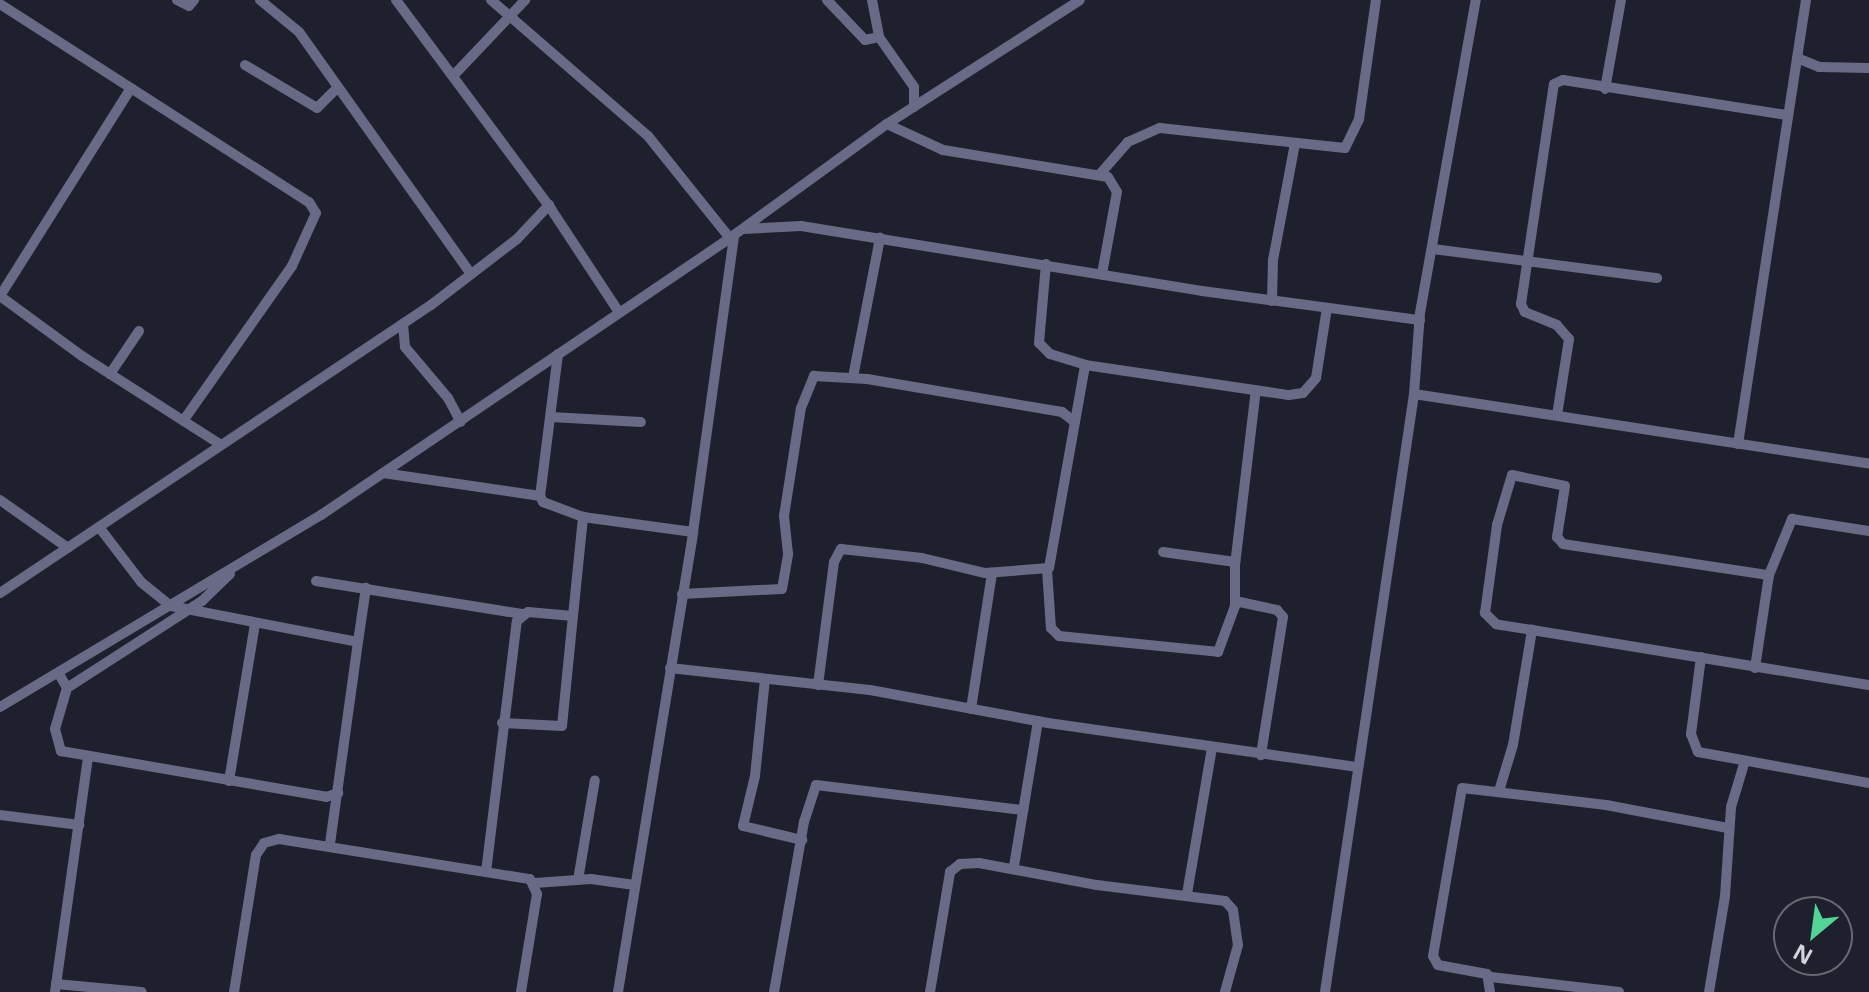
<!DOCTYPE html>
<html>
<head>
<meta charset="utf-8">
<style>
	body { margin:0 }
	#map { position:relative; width:1869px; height:992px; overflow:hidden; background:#1f202d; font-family:"Noto Sans",sans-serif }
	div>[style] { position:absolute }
	.minor>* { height:10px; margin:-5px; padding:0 5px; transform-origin:5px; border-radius:5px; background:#686a86 }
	span { translate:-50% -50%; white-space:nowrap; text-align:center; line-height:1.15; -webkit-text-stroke:6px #1f202d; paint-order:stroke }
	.north { position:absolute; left:1773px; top:896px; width:80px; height:80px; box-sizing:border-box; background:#1f202d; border:2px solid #676873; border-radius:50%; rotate:209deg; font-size:22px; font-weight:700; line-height:32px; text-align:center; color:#d3d4dd }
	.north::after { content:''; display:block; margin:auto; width:28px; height:36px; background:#54d396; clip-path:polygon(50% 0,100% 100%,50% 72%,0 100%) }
</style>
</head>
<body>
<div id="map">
	<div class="minor">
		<i style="left:177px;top:0;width:13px;rotate:27deg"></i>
		<i style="left:189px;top:6px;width:8px;rotate:-50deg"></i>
		<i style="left:260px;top:0;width:50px;rotate:39.4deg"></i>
		<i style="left:299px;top:32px;width:297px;rotate:54.6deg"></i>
		<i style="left:396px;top:0;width:260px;rotate:53.4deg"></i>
		<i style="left:551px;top:209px;width:123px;rotate:56.6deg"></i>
		<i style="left:491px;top:0;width:208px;rotate:40.9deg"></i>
		<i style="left:648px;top:136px;width:129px;rotate:51.3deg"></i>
		<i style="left:827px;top:0;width:55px;rotate:46.5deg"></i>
		<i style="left:865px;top:40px;width:14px;rotate:-12deg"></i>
		<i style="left:872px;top:0;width:38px;rotate:79deg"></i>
		<i style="left:879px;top:37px;width:61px;rotate:55deg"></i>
		<i style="left:914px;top:87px;width:20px;rotate:90deg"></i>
		<i style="left:1806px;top:0;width:59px;rotate:98.8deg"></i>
		<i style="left:1797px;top:58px;width:24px;rotate:22deg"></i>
		<i style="left:1819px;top:67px;width:50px;rotate:1.1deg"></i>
		<i style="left:0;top:4px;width:367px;rotate:32.7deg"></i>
		<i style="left:309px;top:202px;width:13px;rotate:58deg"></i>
		<i style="left:316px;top:213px;width:58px;rotate:114.4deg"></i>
		<i style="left:292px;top:266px;width:189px;rotate:125.1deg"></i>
		<i style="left:245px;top:65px;width:84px;rotate:30.8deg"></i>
		<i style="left:317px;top:108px;width:28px;rotate:-45deg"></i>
		<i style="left:453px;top:76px;width:105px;rotate:-46.5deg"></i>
		<i style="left:131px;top:88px;width:246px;rotate:122.2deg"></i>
		<i style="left:0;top:296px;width:102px;rotate:36.2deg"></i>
		<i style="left:82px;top:356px;width:165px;rotate:32.6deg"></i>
		<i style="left:1605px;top:89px;width:90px;rotate:-79.8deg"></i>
		<i style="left:887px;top:124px;width:62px;rotate:24.9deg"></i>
		<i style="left:943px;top:150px;width:167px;rotate:9.3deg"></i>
		<i style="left:1108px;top:177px;width:17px;rotate:59deg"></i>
		<i style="left:1117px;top:192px;width:83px;rotate:100.4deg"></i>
		<i style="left:1100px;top:174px;width:43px;rotate:-48.8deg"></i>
		<i style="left:1128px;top:142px;width:35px;rotate:-24deg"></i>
		<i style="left:1160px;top:128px;width:186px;rotate:6.2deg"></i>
		<i style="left:1345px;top:148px;width:32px;rotate:-64deg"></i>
		<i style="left:1359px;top:119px;width:120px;rotate:-81.9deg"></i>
		<i style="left:743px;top:229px;width:58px;rotate:-3deg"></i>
		<i style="left:801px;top:226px;width:406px;rotate:9.2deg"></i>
		<i style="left:1202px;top:291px;width:220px;rotate:7.6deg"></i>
		<i style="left:1433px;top:249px;width:226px;rotate:7.4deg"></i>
		<i style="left:1046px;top:264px;width:79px;rotate:95.1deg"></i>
		<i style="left:1039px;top:343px;width:16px;rotate:45deg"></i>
		<i style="left:1050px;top:354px;width:37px;rotate:17deg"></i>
		<i style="left:1085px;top:365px;width:206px;rotate:8.4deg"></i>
		<i style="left:1289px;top:395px;width:14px;rotate:-8deg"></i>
		<i style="left:1303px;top:393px;width:20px;rotate:-49deg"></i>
		<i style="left:1316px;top:378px;width:71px;rotate:-81.1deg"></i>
		<i style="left:1272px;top:301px;width:41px;rotate:-88.6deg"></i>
		<i style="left:1273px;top:260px;width:118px;rotate:-79.3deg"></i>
		<i style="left:403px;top:324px;width:23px;rotate:85deg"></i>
		<i style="left:405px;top:347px;width:67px;rotate:49.9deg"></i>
		<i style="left:448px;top:398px;width:27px;rotate:62deg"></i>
		<i style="left:558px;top:354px;width:143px;rotate:97.2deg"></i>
		<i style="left:540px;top:496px;width:7px;rotate:63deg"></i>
		<i style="left:543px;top:502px;width:43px;rotate:20.6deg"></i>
		<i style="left:583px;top:517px;width:111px;rotate:7.8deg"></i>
		<i style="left:110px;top:374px;width:52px;rotate:-56deg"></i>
		<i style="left:853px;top:377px;width:142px;rotate:-79deg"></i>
		<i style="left:1414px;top:394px;width:460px;rotate:8.7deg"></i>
		<i style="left:1557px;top:415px;width:77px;rotate:-81deg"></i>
		<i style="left:1569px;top:339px;width:18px;rotate:-131deg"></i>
		<i style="left:1557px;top:325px;width:35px;rotate:-158deg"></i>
		<i style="left:1525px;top:312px;width:9px;rotate:-117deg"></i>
		<i style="left:1521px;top:304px;width:222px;rotate:-81.5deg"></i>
		<i style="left:1554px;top:84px;width:10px;rotate:-24deg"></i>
		<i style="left:1563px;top:80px;width:227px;rotate:8.9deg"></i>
		<i style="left:551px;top:417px;width:90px;rotate:3.2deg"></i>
		<i style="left:1738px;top:444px;width:390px;rotate:-81.3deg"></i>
		<i style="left:383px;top:473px;width:159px;rotate:8.3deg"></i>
		<i style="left:0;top:500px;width:83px;rotate:35.2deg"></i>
		<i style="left:99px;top:527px;width:69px;rotate:52.6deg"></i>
		<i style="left:141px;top:582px;width:38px;rotate:39deg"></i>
		<i style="left:171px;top:606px;width:190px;rotate:10.9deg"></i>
		<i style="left:358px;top:642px;width:205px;rotate:97.9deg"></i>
		<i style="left:1163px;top:552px;width:73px;rotate:7.9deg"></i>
		<i style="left:1047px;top:570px;width:58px;rotate:86.1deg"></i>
		<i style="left:1051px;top:628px;width:11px;rotate:45deg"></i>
		<i style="left:1059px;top:636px;width:160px;rotate:5.7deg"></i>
		<i style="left:1218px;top:652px;width:49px;rotate:-69.7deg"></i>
		<i style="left:1235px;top:606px;width:41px;rotate:-90deg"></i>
		<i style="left:1235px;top:565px;width:176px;rotate:-83.2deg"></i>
		<i style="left:1769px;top:575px;width:61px;rotate:-67.7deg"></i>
		<i style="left:1792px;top:519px;width:78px;rotate:8.9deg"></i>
		<i style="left:316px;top:581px;width:209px;rotate:9.1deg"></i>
		<i style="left:0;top:593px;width:518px;rotate:-33.75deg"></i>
		<i style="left:431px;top:305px;width:108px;rotate:-37.5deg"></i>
		<i style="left:517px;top:239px;width:47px;rotate:-46.7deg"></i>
		<i style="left:682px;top:594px;width:100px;rotate:-2.9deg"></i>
		<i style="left:782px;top:589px;width:36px;rotate:-80deg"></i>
		<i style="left:788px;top:554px;width:38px;rotate:-96deg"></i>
		<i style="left:784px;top:516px;width:109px;rotate:-81.1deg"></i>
		<i style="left:801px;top:408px;width:35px;rotate:-68deg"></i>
		<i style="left:814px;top:376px;width:53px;rotate:3.2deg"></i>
		<i style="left:867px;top:379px;width:198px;rotate:9.6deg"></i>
		<i style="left:1062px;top:412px;width:16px;rotate:38deg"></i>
		<i style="left:1235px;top:601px;width:43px;rotate:12.1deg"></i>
		<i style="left:1277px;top:610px;width:9px;rotate:49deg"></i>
		<i style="left:1283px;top:617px;width:140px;rotate:99.1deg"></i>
		<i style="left:1532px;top:630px;width:341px;rotate:9.3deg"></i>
		<i style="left:358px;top:642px;width:55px;rotate:-81.6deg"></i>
		<i style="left:1701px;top:657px;width:78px;rotate:97.4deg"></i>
		<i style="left:1691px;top:734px;width:19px;rotate:69deg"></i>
		<i style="left:1698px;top:752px;width:174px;rotate:10.3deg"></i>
		<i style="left:670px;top:668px;width:201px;rotate:6.3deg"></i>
		<i style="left:870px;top:690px;width:181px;rotate:10.5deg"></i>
		<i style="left:1048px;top:723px;width:313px;rotate:8.1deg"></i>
		<i style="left:59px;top:674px;width:16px;rotate:60deg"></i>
		<i style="left:67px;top:688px;width:43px;rotate:106.3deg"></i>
		<i style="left:55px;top:729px;width:23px;rotate:75deg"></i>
		<i style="left:61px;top:751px;width:269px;rotate:9.8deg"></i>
		<i style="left:326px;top:797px;width:13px;rotate:-18deg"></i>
		<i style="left:765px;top:679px;width:98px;rotate:95.9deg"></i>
		<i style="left:755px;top:776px;width:51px;rotate:103.5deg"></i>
		<i style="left:743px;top:826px;width:61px;rotate:13.3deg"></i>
		<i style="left:818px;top:685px;width:124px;rotate:-82.6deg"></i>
		<i style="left:834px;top:562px;width:15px;rotate:-62deg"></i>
		<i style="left:841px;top:549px;width:81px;rotate:6.3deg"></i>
		<i style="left:922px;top:558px;width:65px;rotate:13.4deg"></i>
		<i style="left:985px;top:573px;width:64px;rotate:-4.5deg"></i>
		<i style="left:1049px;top:568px;width:206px;rotate:-79.9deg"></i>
		<i style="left:67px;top:688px;width:161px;rotate:-32.8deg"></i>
		<i style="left:202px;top:601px;width:39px;rotate:-44deg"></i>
		<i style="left:0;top:707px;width:374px;rotate:-30.9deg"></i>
		<i style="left:321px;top:515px;width:499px;rotate:-34.1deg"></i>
		<i style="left:734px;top:235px;width:189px;rotate:-36deg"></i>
		<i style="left:887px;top:124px;width:229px;rotate:-32.7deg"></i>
		<i style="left:971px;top:709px;width:138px;rotate:-81.2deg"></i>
		<i style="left:502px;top:723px;width:60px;rotate:2.9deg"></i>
		<i style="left:562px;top:726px;width:111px;rotate:-84.3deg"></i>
		<i style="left:229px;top:781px;width:159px;rotate:-80.6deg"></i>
		<i style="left:1499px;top:791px;width:48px;rotate:-73.1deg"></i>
		<i style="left:1513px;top:745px;width:117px;rotate:-80.6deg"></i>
		<i style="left:1532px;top:630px;width:36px;rotate:-171deg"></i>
		<i style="left:1496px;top:624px;width:16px;rotate:-135deg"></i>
		<i style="left:1485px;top:613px;width:89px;rotate:-82.2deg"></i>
		<i style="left:1497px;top:525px;width:52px;rotate:-73.3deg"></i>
		<i style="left:1512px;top:475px;width:54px;rotate:11.7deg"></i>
		<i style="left:1565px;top:486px;width:52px;rotate:98.9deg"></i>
		<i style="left:1557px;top:537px;width:9px;rotate:49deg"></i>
		<i style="left:1563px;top:544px;width:208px;rotate:8.6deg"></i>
		<i style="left:1769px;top:575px;width:94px;rotate:98.6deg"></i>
		<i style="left:0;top:815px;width:80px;rotate:7.2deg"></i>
		<i style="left:1014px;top:866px;width:147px;rotate:-80.6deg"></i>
		<i style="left:486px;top:872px;width:253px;rotate:-83deg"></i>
		<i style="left:517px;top:621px;width:14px;rotate:-39deg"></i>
		<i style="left:528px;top:612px;width:45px;rotate:5.1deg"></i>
		<i style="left:573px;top:616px;width:100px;rotate:-84.2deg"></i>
		<i style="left:578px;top:880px;width:101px;rotate:-80.4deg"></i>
		<i style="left:535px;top:883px;width:56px;rotate:-4.1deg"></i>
		<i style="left:591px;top:879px;width:44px;rotate:7.8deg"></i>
		<i style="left:1187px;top:894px;width:148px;rotate:-80.3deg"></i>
		<i style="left:1491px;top:977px;width:129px;rotate:6.7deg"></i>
		<i style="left:56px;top:984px;width:86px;rotate:5.3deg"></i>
		<i style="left:55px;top:992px;width:236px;rotate:-82deg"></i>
		<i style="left:234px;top:992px;width:139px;rotate:-80.9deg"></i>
		<i style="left:256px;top:855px;width:14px;rotate:-56deg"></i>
		<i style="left:264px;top:843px;width:16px;rotate:-15deg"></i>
		<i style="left:279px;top:839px;width:254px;rotate:9.1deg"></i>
		<i style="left:530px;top:879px;width:17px;rotate:65deg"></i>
		<i style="left:537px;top:894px;width:99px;rotate:99.3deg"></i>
		<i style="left:618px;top:992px;width:466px;rotate:-80.7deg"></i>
		<i style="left:693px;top:532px;width:300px;rotate:-82.1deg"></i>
		<i style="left:774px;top:992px;width:173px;rotate:-80deg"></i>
		<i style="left:804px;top:822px;width:39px;rotate:-72deg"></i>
		<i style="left:816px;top:785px;width:209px;rotate:6.9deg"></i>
		<i style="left:930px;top:992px;width:122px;rotate:-80.5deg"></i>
		<i style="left:950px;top:872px;width:13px;rotate:-39deg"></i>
		<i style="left:960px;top:864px;width:19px;rotate:-3deg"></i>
		<i style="left:979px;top:863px;width:120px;rotate:10.6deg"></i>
		<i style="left:1097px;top:885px;width:129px;rotate:7.1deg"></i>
		<i style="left:1225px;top:901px;width:12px;rotate:48deg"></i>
		<i style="left:1233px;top:910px;width:35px;rotate:82deg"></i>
		<i style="left:1238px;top:945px;width:49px;rotate:105.5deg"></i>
		<i style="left:1325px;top:992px;width:605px;rotate:-81.53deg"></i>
		<i style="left:1414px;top:394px;width:81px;rotate:-85.8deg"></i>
		<i style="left:1420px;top:313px;width:318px;rotate:-79.9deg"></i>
		<i style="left:1490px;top:992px;width:18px;rotate:-99deg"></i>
		<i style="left:1487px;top:974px;width:50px;rotate:-169.6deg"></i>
		<i style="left:1438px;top:965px;width:10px;rotate:-119deg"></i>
		<i style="left:1433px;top:956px;width:170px;rotate:-80.2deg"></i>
		<i style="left:1462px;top:788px;width:145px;rotate:6.7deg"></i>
		<i style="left:1606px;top:805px;width:124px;rotate:10.7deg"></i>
		<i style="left:1709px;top:992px;width:97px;rotate:-80.5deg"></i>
		<i style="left:1725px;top:896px;width:89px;rotate:-86.1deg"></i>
		<i style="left:1731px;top:807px;width:45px;rotate:-73.2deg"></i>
	</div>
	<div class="north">N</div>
</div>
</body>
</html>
